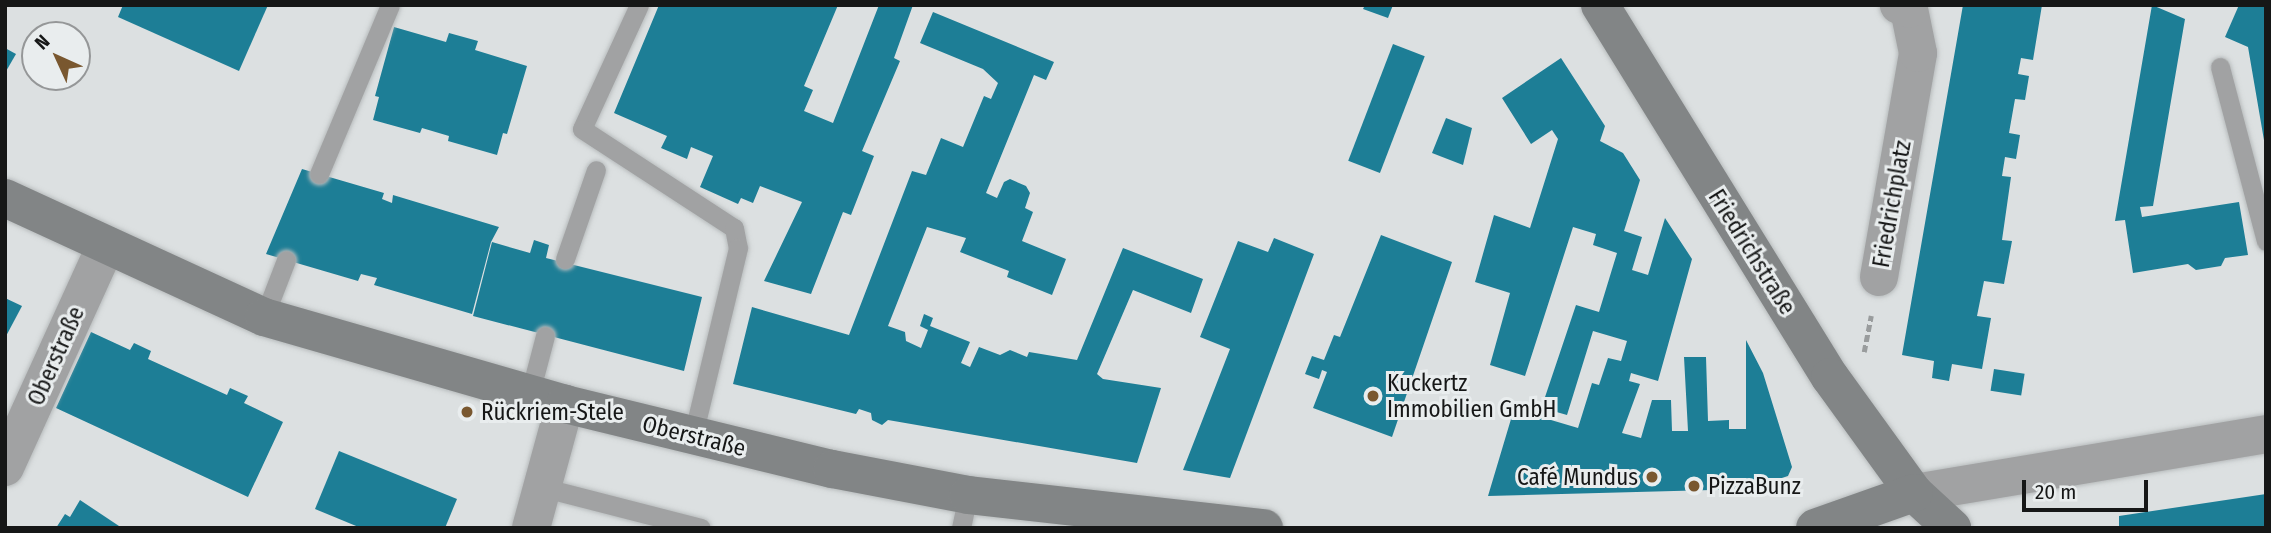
<!DOCTYPE html>
<html>
<head>
<meta charset="utf-8">
<style>
	body { margin:0 }
	#map { position:relative; width:2271px; height:533px; overflow:hidden; background:#dce0e1; font-family:"Fira Sans Condensed",sans-serif }
	div>[style] { position:absolute }
	.building>* { inset:0; background:#1d7e96; transform-origin:0 0 }
	.path>* { height:4.5px; margin-top:-2.25px; transform-origin:0; background:repeating-linear-gradient(90deg,#999c9d 0 7px,transparent 0 10.5px) }
	.roads { filter:drop-shadow(0 0 2px #b8bcbd) drop-shadow(0 0 2px #b8bcbd) }
	.service>* { height:19px; margin:-9.5px; padding:0 9.5px; transform-origin:9.5px; border-radius:9.5px; background:#a1a2a3 }
	.minor>* { height:38px; margin:-19px; padding:0 19px; transform-origin:19px; border-radius:19px; background:#a1a2a3 }
	.tertiary>* { height:38px; margin:-19px; padding:0 19px; transform-origin:19px; border-radius:19px; background:#a1a2a3 }
	.secondary>* { height:38px; margin:-19px; padding:0 19px; transform-origin:19px; border-radius:19px; background:#828586 }
	.dots>* { width:19px; height:19px; translate:-50% -50%; box-sizing:border-box; border:4px solid #e9edee; border-radius:50% }
	span { translate:-50% -50%; white-space:nowrap; text-align:center; line-height:1.15; -webkit-text-stroke:6px #e9edee; paint-order:stroke }
	.street-label { font-size:23px; color:#161717 }
	.poi-label { font-size:23px; color:#161717 }
	.left { translate:0 -50%; text-align:left }
	.right { translate:-100% -50%; text-align:right }
	.frame { position:absolute; inset:0; border:7px solid #161717; pointer-events:none }
	.north { position:absolute; left:21px; top:21px; width:70px; height:70px; box-sizing:border-box; background:#e9edee; border:2px solid #959798; border-radius:50%; rotate:315deg; font-size:19px; font-weight:700; line-height:28px; text-align:center; color:#161717 }
	.north::after { content:''; display:block; margin:auto; width:24px; height:32px; background:#79572f; clip-path:polygon(50% 0,100% 100%,50% 72%,0 100%) }
	.scale { position:absolute; left:2022px; top:480px; width:126px; height:32px; box-sizing:border-box; border:4px solid #161717; border-top:0; padding-left:9px; font-size:21px; line-height:24px; white-space:nowrap; color:#161717; -webkit-text-stroke:5px #e9edee; paint-order:stroke }
</style>
</head>
<body>
<div id="map">
	<div class="building">
		<i style="clip-path:polygon(123px 5px,268px 5px,239px 71px,118px 17px)"></i>
		<i style="clip-path:polygon(659px 5px,838px 5px,804px 86px,813px 90px,804px 111px,833px 123px,879px 5px,913px 5px,894px 58px,900px 61px,862px 151px,874px 156px,851px 215px,843px 212px,811px 294px,764px 281px,802px 202px,760px 186px,753px 203px,741px 198px,738px 204px,700px 187px,713px 156px,691px 147px,687px 159px,661px 148px,667px 136px,614px 113px)"></i>
		<i style="clip-path:polygon(1365px 5px,1393px 5px,1388px 18px,1363px 9px)"></i>
		<i style="clip-path:polygon(1963px 5px,2042px 5px,2033px 60px,2021px 58px,2018px 74px,2029px 76px,2025px 100px,2015px 99px,2009px 133px,2020px 135px,2016px 159px,2005px 157px,2002px 176px,2011px 177px,2002px 240px,2012px 241px,2004px 284px,1984px 281px,1977px 316px,1991px 318px,1982px 369px,1952px 364px,1949px 381px,1932px 378px,1934px 361px,1902px 355px)"></i>
		<i style="clip-path:polygon(2152px 5px,2185px 19px,2153px 206px,2140px 207px,2142px 217px,2239px 202px,2248px 255px,2225px 258px,2221px 266px,2196px 270px,2188px 264px,2133px 273px,2125px 220px,2115px 221px)"></i>
		<i style="clip-path:polygon(2239px 5px,2266px 5px,2266px 152px,2248px 47px,2225px 37px)"></i>
		<i style="clip-path:polygon(933px 12px,1054px 62px,1046px 80px,1034px 75px,986px 193px,997px 198px,1004px 182px,1010px 179px,1026px 186px,1030px 193px,1025px 208px,1033px 212px,1022px 241px,1066px 259px,1052px 295px,1007px 277px,1009px 271px,960px 252px,966px 238px,927px 227px,888px 326px,905px 332px,906px 341px,921px 348px,928px 330px,920px 326px,924px 314px,933px 318px,930px 326px,970px 342px,961px 363px,970px 367px,979px 347px,1000px 355px,1010px 350px,1027px 357px,1029px 352px,1077px 360px,1123px 248px,1203px 279px,1191px 313px,1133px 290px,1097px 374px,1103px 379px,1161px 388px,1137px 463px,888px 420px,882px 425px,872px 420px,871px 413px,859px 409px,856px 414px,733px 384px,752px 307px,849px 335px,912px 171px,926px 175px,941px 138px,963px 147px,984px 96px,991px 99px,998px 83px,983px 69px,920px 43px)"></i>
		<i style="clip-path:polygon(394px 27px,446px 42px,449px 33px,478px 41px,475px 50px,527px 66px,507px 134px,503px 133px,497px 155px,448px 141px,449px 136px,422px 128px,420px 133px,373px 120px,379px 97px,375px 96px)"></i>
		<i style="left:1393px;top:44px;width:34px;height:125px;rotate:21deg"></i>
		<i style="clip-path:polygon(5px 48px,16px 54px,5px 73px)"></i>
		<i style="clip-path:polygon(1561px 58px,1605px 126px,1600px 141px,1623px 153px,1640px 180px,1624px 231px,1642px 237px,1632px 270px,1648px 275px,1665px 218px,1692px 259px,1658px 381px,1631px 373px,1629px 381px,1640px 384px,1622px 433px,1641px 438px,1652px 400px,1671px 400px,1672px 431px,1688px 431px,1684px 357px,1706px 357px,1708px 421px,1729px 420px,1729px 429px,1746px 429px,1746px 340px,1763px 373px,1792px 467px,1788px 476px,1749px 489px,1488px 496px,1514px 409px,1578px 428px,1592px 383px,1599px 385px,1608px 358px,1621px 361px,1627px 341px,1593px 331px,1567px 415px,1546px 409px,1543px 403px,1576px 305px,1599px 312px,1617px 253px,1593px 245px,1596px 234px,1573px 227px,1525px 376px,1490px 365px,1510px 293px,1475px 282px,1494px 215px,1530px 228px,1558px 139px,1552px 130px,1531px 144px,1502px 98px)"></i>
		<i style="clip-path:polygon(1446px 118px,1472px 128px,1463px 165px,1432px 153px)"></i>
		<i style="clip-path:polygon(302px 169px,384px 193px,382px 199px,392px 203px,393px 195px,499px 227px,491px 242px,472px 314px,374px 285px,377px 278px,361px 274px,358px 281px,266px 254px)"></i>
		<i style="clip-path:polygon(1381px 235px,1452px 262px,1392px 437px,1313px 408px,1327px 372px,1322px 370px,1319px 379px,1305px 374px,1312px 356px,1324px 360px,1334px 335px,1340px 337px)"></i>
		<i style="clip-path:polygon(1274px 238px,1314px 254px,1230px 478px,1183px 470px,1230px 349px,1200px 337px,1238px 241px,1268px 252px)"></i>
		<i style="clip-path:polygon(534px 240px,549px 245px,546px 258px,702px 297px,684px 371px,473px 316px,492px 242px,530px 253px)"></i>
		<i style="clip-path:polygon(5px 298px,22px 306px,5px 338px)"></i>
		<i style="clip-path:polygon(91px 332px,130px 350px,134px 343px,151px 351px,148px 359px,227px 395px,230px 388px,248px 396px,244px 403px,283px 422px,248px 497px,56px 408px)"></i>
		<i style="left:1994px;top:369px;width:31px;height:22px;rotate:9deg"></i>
		<i style="clip-path:polygon(339px 451px,457px 499px,445px 528px,361px 528px,315px 509px)"></i>
		<i style="clip-path:polygon(2266px 494px,2266px 528px,2119px 528px,2119px 516px)"></i>
		<i style="clip-path:polygon(80px 500px,122px 528px,56px 528px,65px 514px,70px 517px)"></i>
	</div>
	<div class="path">
		<i style="left:1864px;top:352px;width:37px;rotate:-79deg"></i>
	</div>
	<div class="roads">
		<div class="service">
			<i style="left:639px;top:5px;width:136px;rotate:114.7deg"></i>
			<i style="left:582px;top:129px;width:181px;rotate:33.1deg"></i>
			<i style="left:734px;top:228px;width:20px;rotate:79deg"></i>
			<i style="left:738px;top:248px;width:193px;rotate:103.5deg"></i>
			<i style="left:2220px;top:67px;width:180px;rotate:75.2deg"></i>
			<i style="left:319px;top:174px;width:183px;rotate:-67.2deg"></i>
			<i style="left:565px;top:259px;width:94px;rotate:-70.8deg"></i>
			<i style="left:264px;top:317px;width:61px;rotate:-68.9deg"></i>
			<i style="left:530px;top:393px;width:59px;rotate:-75.3deg"></i>
			<i style="left:541px;top:487px;width:165px;rotate:14.4deg"></i>
			<i style="left:961px;top:528px;width:34px;rotate:-78deg"></i>
		</div>
		<div class="minor">
			<i style="left:1879px;top:277px;width:227px;rotate:-80.1deg"></i>
			<i style="left:1918px;top:53px;width:45px;rotate:-101.6deg"></i>
			<i style="left:1909px;top:9px;width:11px;rotate:-158deg"></i>
			<i style="left:5px;top:467px;width:244px;rotate:-65.5deg"></i>
			<i style="left:531px;top:528px;width:129px;rotate:-74.7deg"></i>
		</div>
		<div class="tertiary">
			<i style="left:1914px;top:493px;width:357px;rotate:-9.5deg"></i>
		</div>
		<div class="secondary">
			<i style="left:1600px;top:5px;width:437px;rotate:58.3deg"></i>
			<i style="left:1830px;top:377px;width:143px;rotate:54.1deg"></i>
			<i style="left:1914px;top:493px;width:52px;rotate:42.6deg"></i>
			<i style="left:5px;top:198px;width:285px;rotate:24.7deg"></i>
			<i style="left:264px;top:317px;width:313px;rotate:16.1deg"></i>
			<i style="left:565px;top:404px;width:275px;rotate:13.7deg"></i>
			<i style="left:832px;top:469px;width:138px;rotate:10.8deg"></i>
			<i style="left:968px;top:495px;width:298px;rotate:6.4deg"></i>
			<i style="left:1815px;top:528px;width:105px;rotate:-19.5deg"></i>
		</div>
	</div>
	<div class="dots">
		<i style="left:1373px;top:396px;background:#79572f"></i>
		<i style="left:467px;top:412px;background:#79572f"></i>
		<i style="left:1652px;top:477px;background:#79572f"></i>
		<i style="left:1694px;top:486px;background:#79572f"></i>
	</div>
	<div class="street-label">
		<span style="left:1892px;top:204px;rotate:-80deg">Friedrichplatz</span>
		<span style="left:1752px;top:252px;rotate:58deg">Friedrichstraße</span>
		<span style="left:56px;top:356px;rotate:-66deg">Oberstraße</span>
		<span style="left:694px;top:436px;rotate:14deg">Oberstraße</span>
	</div>
	<div class="poi-label">
		<span class="left" style="left:1387px;top:396px">Kuckertz<br>Immobilien GmbH</span>
		<span class="left" style="left:481px;top:412px">Rückriem-Stele</span>
		<span class="right" style="left:1638px;top:477px">Café Mundus</span>
		<span class="left" style="left:1708px;top:486px">PizzaBunz</span>
	</div>
	<div class="frame"></div>
	<div class="north">N</div>
	<div class="scale">20 m</div>
</div>
</body>
</html>
